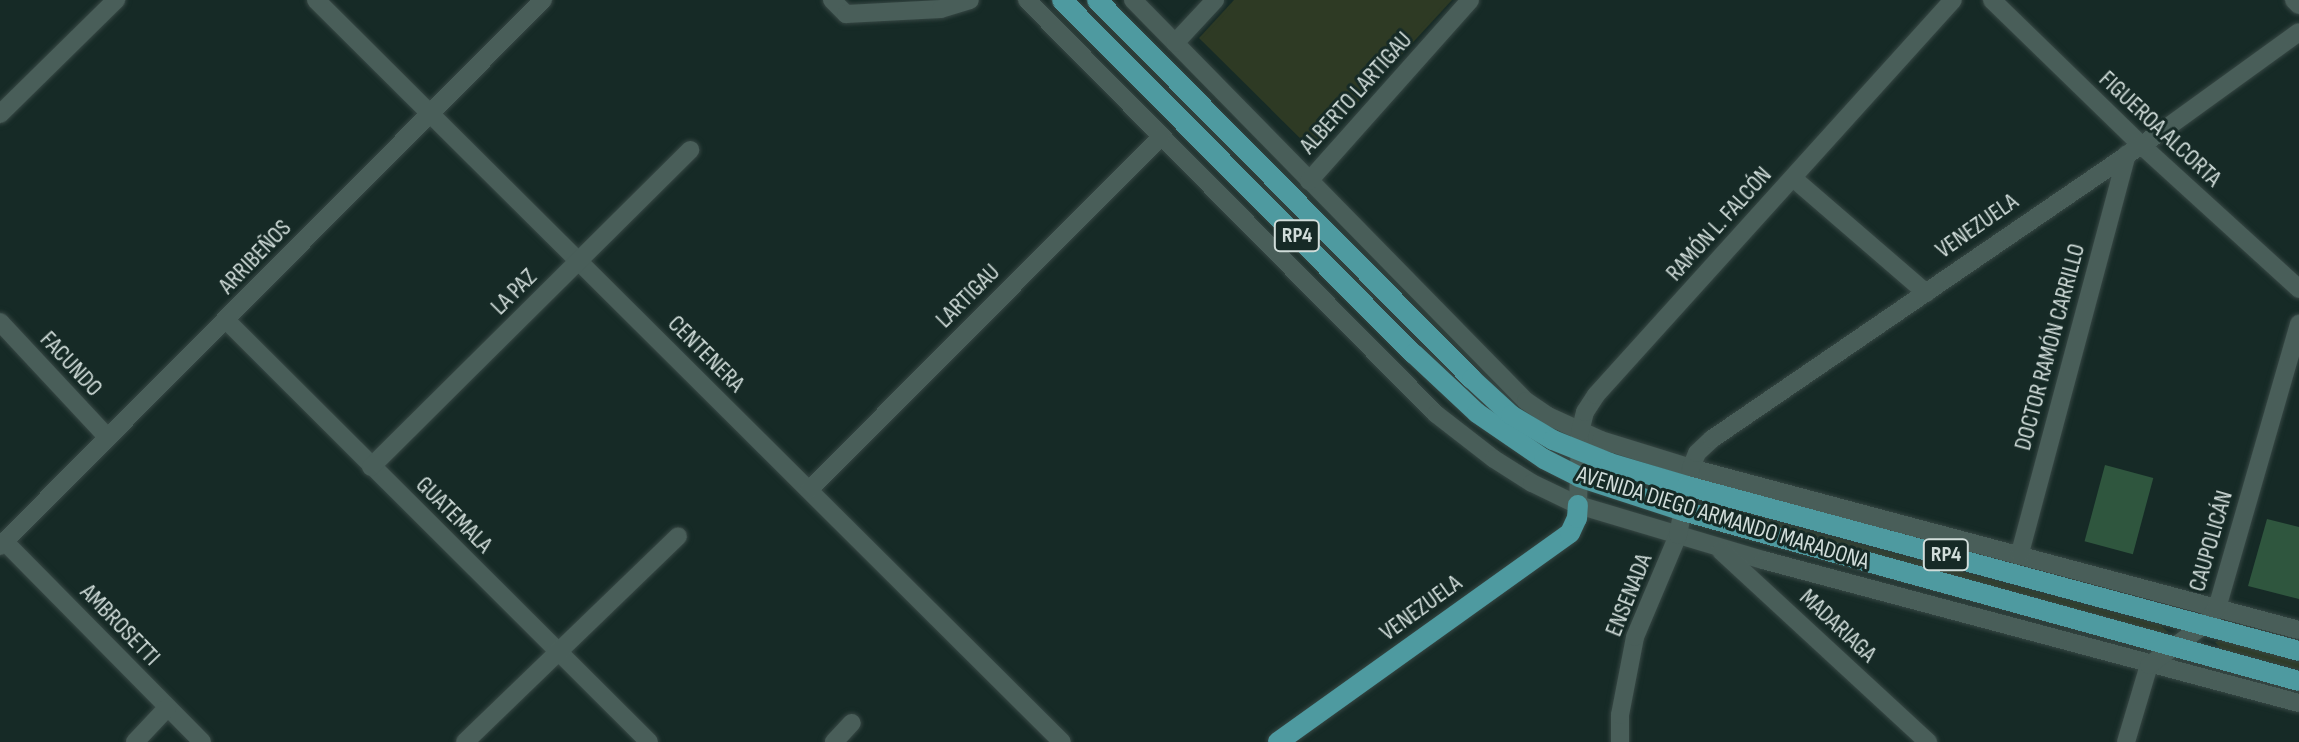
<!DOCTYPE html>
<html>
<head>
<meta charset="utf-8">
<style>
	body { margin:0 }
	#map { position:relative; width:2299px; height:742px; overflow:hidden; background:#162a26; font-family:"Sofia Sans Condensed",sans-serif }
	div>[style] { position:absolute }
	.green>* { inset:0; background:#2e3a24 }
	.building>* { inset:0; background:#2f563e; transform-origin:0 0 }
	.roads { filter:drop-shadow(0 0 2px #374744) drop-shadow(0 0 2px #374744) }
	.minor>* { height:18px; margin:-9px; padding:0 9px; transform-origin:9px; border-radius:9px; background:#495e59 }
	.major>* { height:20px; margin:-10px; padding:0 10px; transform-origin:10px; border-radius:10px; background:#4e9aa0 }
	span { translate:-50% -50%; white-space:nowrap; text-align:center; line-height:1.15; -webkit-text-stroke:6px #162a26; paint-order:stroke }
	.shield-label span { padding:2px 6px; background:#162a26; border:2px solid; border-radius:6px; -webkit-text-stroke-width:0 }
	.shield-label { font-size:22px; color:#d1ddda; font-weight:700 }
	.street-label { font-size:24px; color:#d1ddda }
</style>
</head>
<body>
<div id="map">
	<div class="green">
		<i style="clip-path:polygon(1234px 0,1452px 0,1313px 151px,1199px 38px)"></i>
		<i style="clip-path:polygon(1709px 504px,2160px 625px,2168px 632px,2158px 634px,1700px 506px)"></i>
		<i style="clip-path:polygon(2224px 640px,2299px 662px,2299px 670px,2221px 649px,2215px 642px)"></i>
	</div>
	<div class="building">
		<i style="left:2105px;top:465px;width:50px;height:79px;rotate:15deg"></i>
		<i style="clip-path:polygon(2267px 519px,2299px 527px,2299px 599px,2248px 586px)"></i>
	</div>
	<div class="roads">
		<div class="minor">
			<i style="left:316px;top:0;width:1052px;rotate:44.85deg"></i>
			<i style="left:832px;top:0;width:20px;rotate:45deg"></i>
			<i style="left:846px;top:14px;width:95px;rotate:-3deg"></i>
			<i style="left:941px;top:9px;width:30px;rotate:-17deg"></i>
			<i style="left:1027px;top:0;width:582px;rotate:45.35deg"></i>
			<i style="left:1436px;top:414px;width:73px;rotate:37.8deg"></i>
			<i style="left:1494px;top:459px;width:45px;rotate:32.3deg"></i>
			<i style="left:1532px;top:483px;width:51px;rotate:25.6deg"></i>
			<i style="left:1578px;top:505px;width:193px;rotate:16.6deg"></i>
			<i style="left:1763px;top:560px;width:555px;rotate:14.94deg"></i>
			<i style="left:1133px;top:0;width:561px;rotate:45.58deg"></i>
			<i style="left:1526px;top:401px;width:27px;rotate:34deg"></i>
			<i style="left:1548px;top:416px;width:58px;rotate:24.4deg"></i>
			<i style="left:1601px;top:440px;width:94px;rotate:17.3deg"></i>
			<i style="left:1691px;top:468px;width:629px;rotate:14.92deg"></i>
			<i style="left:1992px;top:0;width:208px;rotate:44.2deg"></i>
			<i style="left:2141px;top:145px;width:214px;rotate:42.3deg"></i>
			<i style="left:2294px;top:0;width:7px;rotate:45deg"></i>
			<i style="left:1175px;top:43px;width:59px;rotate:-47.1deg"></i>
			<i style="left:0;top:114px;width:163px;rotate:-44.5deg"></i>
			<i style="left:1793px;top:178px;width:176px;rotate:40.8deg"></i>
			<i style="left:1309px;top:181px;width:242px;rotate:-48.3deg"></i>
			<i style="left:227px;top:321px;width:596px;rotate:44.93deg"></i>
			<i style="left:0;top:322px;width:158px;rotate:47deg"></i>
			<i style="left:371px;top:467px;width:450px;rotate:-44.8deg"></i>
			<i style="left:809px;top:490px;width:499px;rotate:-45.1deg"></i>
			<i style="left:1578px;top:505px;width:73px;rotate:-88.4deg"></i>
			<i style="left:1580px;top:432px;width:21px;rotate:-76deg"></i>
			<i style="left:1585px;top:412px;width:20px;rotate:-57deg"></i>
			<i style="left:1596px;top:395px;width:532px;rotate:-47.89deg"></i>
			<i style="left:4px;top:541px;width:282px;rotate:45.4deg"></i>
			<i style="left:0;top:546px;width:770px;rotate:-45.16deg"></i>
			<i style="left:1721px;top:551px;width:282px;rotate:42.7deg"></i>
			<i style="left:2020px;top:553px;width:413px;rotate:-75deg"></i>
			<i style="left:135px;top:742px;width:47px;rotate:-46.7deg"></i>
			<i style="left:465px;top:742px;width:296px;rotate:-44deg"></i>
			<i style="left:834px;top:742px;width:26px;rotate:-47deg"></i>
			<i style="left:1620px;top:742px;width:27px;rotate:-90deg"></i>
			<i style="left:1620px;top:715px;width:79px;rotate:-79.1deg"></i>
			<i style="left:1635px;top:637px;width:111px;rotate:-67.1deg"></i>
			<i style="left:1678px;top:535px;width:68px;rotate:-79deg"></i>
			<i style="left:1691px;top:468px;width:16px;rotate:-68deg"></i>
			<i style="left:1697px;top:453px;width:21px;rotate:-43deg"></i>
			<i style="left:1712px;top:439px;width:549px;rotate:-34.38deg"></i>
			<i style="left:2165px;top:129px;width:165px;rotate:-35.9deg"></i>
			<i style="left:2126px;top:742px;width:80px;rotate:-73.4deg"></i>
			<i style="left:2149px;top:665px;width:68px;rotate:-36deg"></i>
			<i style="left:2204px;top:625px;width:21px;rotate:-53deg"></i>
			<i style="left:2217px;top:608px;width:296px;rotate:-73.9deg"></i>
		</div>
		<div class="major">
			<i style="left:1062px;top:0;width:499px;rotate:45.2deg"></i>
			<i style="left:1414px;top:354px;width:86px;rotate:43.1deg"></i>
			<i style="left:1477px;top:413px;width:81px;rotate:34.5deg"></i>
			<i style="left:1544px;top:459px;width:39px;rotate:27deg"></i>
			<i style="left:1579px;top:477px;width:109px;rotate:18.1deg"></i>
			<i style="left:1683px;top:511px;width:639px;rotate:15.43deg"></i>
			<i style="left:1097px;top:0;width:533px;rotate:45.3deg"></i>
			<i style="left:1472px;top:379px;width:53px;rotate:42.7deg"></i>
			<i style="left:1511px;top:415px;width:49px;rotate:30.8deg"></i>
			<i style="left:1553px;top:440px;width:61px;rotate:22deg"></i>
			<i style="left:1610px;top:463px;width:80px;rotate:16.6deg"></i>
			<i style="left:1687px;top:486px;width:634px;rotate:15.09deg"></i>
			<i style="left:1278px;top:742px;width:359px;rotate:-35.6deg"></i>
			<i style="left:1570px;top:533px;width:17px;rotate:-65deg"></i>
			<i style="left:1577px;top:518px;width:13px;rotate:-86deg"></i>
		</div>
	</div>
	<div class="shield-label">
		<span style="left:1297px;top:236px">RP4</span>
		<span style="left:1946px;top:555px">RP4</span>
	</div>
	<div class="street-label">
		<span style="left:1356px;top:93px;rotate:-48deg">ALBERTO LARTIGAU</span>
		<span style="left:2160px;top:129px;rotate:43deg">FIGUEROA ALCORTA</span>
		<span style="left:1719px;top:224px;rotate:-48deg">RAMÓN L. FALCÓN</span>
		<span style="left:1977px;top:226px;rotate:-35deg">VENEZUELA</span>
		<span style="left:255px;top:257px;rotate:-46deg">ARRIBEÑOS</span>
		<span style="left:514px;top:292px;rotate:-45deg">LA PAZ</span>
		<span style="left:968px;top:296px;rotate:-45deg">LARTIGAU</span>
		<span style="left:2050px;top:347px;rotate:-75deg">DOCTOR RAMÓN CARRILLO</span>
		<span style="left:706px;top:354px;rotate:45deg">CENTENERA</span>
		<span style="left:71px;top:364px;rotate:47deg">FACUNDO</span>
		<span style="left:454px;top:515px;rotate:45deg">GUATEMALA</span>
		<span style="left:1723px;top:518px;rotate:17deg">AVENIDA DIEGO ARMANDO MARADONA</span>
		<span style="left:2211px;top:541px;rotate:-74deg">CAUPOLICÁN</span>
		<span style="left:1629px;top:595px;rotate:-68deg">ENSENADA</span>
		<span style="left:1421px;top:608px;rotate:-36deg">VENEZUELA</span>
		<span style="left:120px;top:625px;rotate:46deg">AMBROSETTI</span>
		<span style="left:1838px;top:626px;rotate:43deg">MADARIAGA</span>
	</div>
</div>
</body>
</html>
